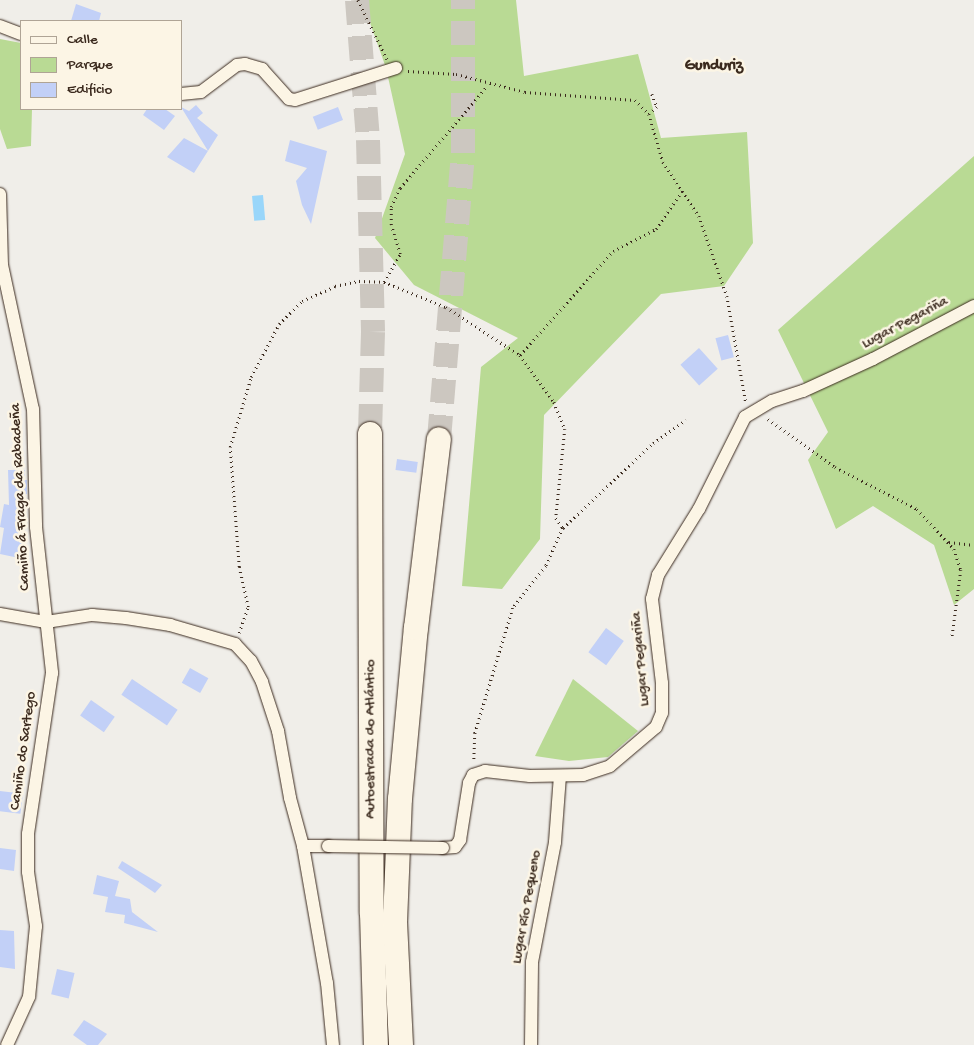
<!DOCTYPE html>
<html>
<head>
<meta charset="utf-8">
<style>
	body { margin:0 }
	#map { position:relative; width:974px; height:1045px; overflow:hidden; background:#f0eee9; font-family:"Gochi Hand",sans-serif }
	div>[style] { position:absolute }
	.green>* { inset:0; background:#b9da94 }
	.water>* { inset:0; background:#99d6fa; transform-origin:0 0 }
	.building>* { inset:0; background:#c2d0f7; transform-origin:0 0 }
	.highway-tunnel>* { height:24px; margin-top:-12px; transform-origin:0; background:repeating-linear-gradient(90deg,#ccc7c0 0 24px,transparent 0 36px) }
	.path>* { height:2.5px; margin-top:-1.25px; transform-origin:0; background:repeating-linear-gradient(90deg,#3b2a1e 0 1px,transparent 0 5px) }
	.roads { filter:drop-shadow(0 0 1px #3b2a1e) drop-shadow(0 0 1px #3b2a1e) }
	.street>* { height:12px; margin:-6px; padding:0 6px; transform-origin:6px; border-radius:6px; background:#fcf5e5 }
	.highway>* { height:24px; margin:-12px; padding:0 12px; transform-origin:12px; border-radius:12px; background:#fcf5e5 }
	.bridges { filter:drop-shadow(0 0 1px #3b2a1e) drop-shadow(0 0 1px #3b2a1e) }
	.street-bridge>* { height:12px; margin:-6px; padding:0 6px; transform-origin:6px; border-radius:6px; background:#fcf5e5 }
	span { translate:-50% -50%; white-space:nowrap; text-align:center; line-height:1.15; -webkit-text-stroke:5px #fcf5e5; paint-order:stroke }
	.street-label { font-size:15px; color:#3b2a1e }
	.neighbourhood-label { font-size:16px; color:#3b2a1e; font-weight:700 }
	.legend { position:absolute; left:20px; top:20px; width:162px; height:90px; box-sizing:border-box; background:#fcf5e5; border:1px solid #afa495; margin:0; padding:6px 9px; list-style:none; font-size:15px; color:#3b2a1e }
	.legend li { display:flex; align-items:center; gap:10px; height:25px }
	.legend b { width:25px; border:1px solid #afa495 }
</style>
</head>
<body>
<div id="map">
	<div class="green">
		<i style="clip-path:polygon(362px 0,516px 0,524px 76px,638px 54px,661px 138px,747px 132px,753px 243px,724px 286px,661px 294px,544px 415px,540px 539px,502px 589px,462px 586px,481px 367px,518px 338px,414px 285px,375px 238px,405px 154px,386px 68px)"></i>
		<i style="clip-path:polygon(0 39px,21px 43px,21px 109px,32px 109px,31px 146px,7px 149px,0 129px)"></i>
		<i style="clip-path:polygon(974px 156px,974px 589px,954px 605px,934px 545px,873px 506px,836px 529px,808px 460px,828px 432px,778px 330px)"></i>
		<i style="clip-path:polygon(573px 679px,638px 731px,608px 757px,569px 761px,535px 756px)"></i>
	</div>
	<div class="water">
		<i style="left:263px;top:195px;width:25px;height:11px;rotate:85deg"></i>
	</div>
	<div class="building">
		<i style="clip-path:polygon(76px 4px,101px 13px,99px 21px,71px 21px)"></i>
		<i style="clip-path:polygon(196px 105px,203px 113px,197px 118px,218px 135px,194px 173px,167px 157px,184px 138px,208px 151px,181px 107px,189px 111px)"></i>
		<i style="left:338px;top:107px;width:14px;height:27px;rotate:69deg"></i>
		<i style="clip-path:polygon(147px 109px,165px 109px,175px 116px,164px 130px,143px 115px)"></i>
		<i style="clip-path:polygon(290px 140px,327px 151px,311px 224px,302px 205px,296px 181px,307px 168px,285px 161px)"></i>
		<i style="left:728px;top:335px;width:23px;height:13px;rotate:75deg"></i>
		<i style="left:699px;top:348px;width:28px;height:25px;rotate:48deg"></i>
		<i style="left:397px;top:459px;width:21px;height:11px;rotate:8deg"></i>
		<i style="clip-path:polygon(8px 470px,25px 470px,24px 480px,27px 480px,27px 494px,21px 495px,16px 522px,26px 524px,19px 542px,23px 543px,19px 558px,0 554px,4px 528px,0 527px,4px 504px,9px 505px)"></i>
		<i style="left:606px;top:628px;width:22px;height:30px;rotate:36deg"></i>
		<i style="left:190px;top:668px;width:21px;height:17px;rotate:29deg"></i>
		<i style="left:132px;top:679px;width:55px;height:19px;rotate:34deg"></i>
		<i style="left:91px;top:700px;width:29px;height:19px;rotate:35deg"></i>
		<i style="left:0;top:791px;width:23px;height:20px;rotate:7deg"></i>
		<i style="clip-path:polygon(0 848px,16px 850px,14px 871px,0 869px)"></i>
		<i style="clip-path:polygon(122px 861px,162px 885px,155px 893px,118px 868px)"></i>
		<i style="clip-path:polygon(97px 875px,119px 881px,115px 896px,130px 899px,132px 912px,158px 932px,124px 923px,125px 915px,105px 912px,108px 897px,93px 894px)"></i>
		<i style="clip-path:polygon(0 930px,14px 931px,15px 969px,0 967px)"></i>
		<i style="left:57px;top:969px;width:18px;height:26px;rotate:13deg"></i>
		<i style="clip-path:polygon(84px 1020px,107px 1034px,98px 1045px,87px 1045px,73px 1035px)"></i>
	</div>
	<div class="highway-tunnel">
		<i style="left:357px;top:0;width:140px;rotate:85.5deg"></i>
		<i style="left:368px;top:140px;width:192px;rotate:88.5deg"></i>
		<i style="left:373px;top:332px;width:102px;rotate:91.7deg"></i>
		<i style="left:439px;top:439px;width:287px;rotate:-85.2deg"></i>
		<i style="left:463px;top:153px;width:153px;rotate:-90deg"></i>
	</div>
	<div class="path">
		<i style="left:358px;top:0;width:66px;rotate:63.8deg"></i>
		<i style="left:408px;top:71px;width:48px;rotate:3.6deg"></i>
		<i style="left:456px;top:74px;width:71px;rotate:14.6deg"></i>
		<i style="left:525px;top:92px;width:110px;rotate:4.2deg"></i>
		<i style="left:635px;top:100px;width:20px;rotate:45deg"></i>
		<i style="left:652px;top:94px;width:14px;rotate:69deg"></i>
		<i style="left:657px;top:107px;width:11px;rotate:139deg"></i>
		<i style="left:649px;top:114px;width:50px;rotate:73.7deg"></i>
		<i style="left:663px;top:162px;width:65px;rotate:56.3deg"></i>
		<i style="left:699px;top:216px;width:85px;rotate:70.7deg"></i>
		<i style="left:727px;top:296px;width:109px;rotate:79.9deg"></i>
		<i style="left:384px;top:282px;width:32px;rotate:-60deg"></i>
		<i style="left:400px;top:254px;width:30px;rotate:-107deg"></i>
		<i style="left:391px;top:225px;width:18px;rotate:-90deg"></i>
		<i style="left:391px;top:207px;width:21px;rotate:-65deg"></i>
		<i style="left:400px;top:188px;width:135px;rotate:-49.5deg"></i>
		<i style="left:520px;top:355px;width:140px;rotate:-48.2deg"></i>
		<i style="left:613px;top:251px;width:48px;rotate:-27.1deg"></i>
		<i style="left:656px;top:229px;width:46px;rotate:-55.6deg"></i>
		<i style="left:768px;top:419px;width:82px;rotate:35.6deg"></i>
		<i style="left:835px;top:467px;width:92px;rotate:27.1deg"></i>
		<i style="left:917px;top:509px;width:54px;rotate:47.2deg"></i>
		<i style="left:954px;top:549px;width:22px;rotate:72deg"></i>
		<i style="left:961px;top:570px;width:69px;rotate:97.5deg"></i>
		<i style="left:563px;top:528px;width:124px;rotate:-43.4deg"></i>
		<i style="left:653px;top:443px;width:40px;rotate:-34.9deg"></i>
		<i style="left:949px;top:542px;width:25px;rotate:7deg"></i>
		<i style="left:239px;top:633px;width:28px;rotate:-71deg"></i>
		<i style="left:248px;top:607px;width:41px;rotate:-102.7deg"></i>
		<i style="left:239px;top:567px;width:120px;rotate:-94.3deg"></i>
		<i style="left:230px;top:447px;width:73px;rotate:-73.3deg"></i>
		<i style="left:251px;top:377px;width:60px;rotate:-62.2deg"></i>
		<i style="left:279px;top:324px;width:33px;rotate:-45deg"></i>
		<i style="left:302px;top:301px;width:36px;rotate:-24deg"></i>
		<i style="left:335px;top:286px;width:25px;rotate:-12deg"></i>
		<i style="left:359px;top:281px;width:25px;rotate:2deg"></i>
		<i style="left:384px;top:282px;width:67px;rotate:22deg"></i>
		<i style="left:446px;top:307px;width:88px;rotate:33deg"></i>
		<i style="left:520px;top:355px;width:58px;rotate:54.1deg"></i>
		<i style="left:554px;top:402px;width:29px;rotate:68deg"></i>
		<i style="left:565px;top:429px;width:89px;rotate:95.8deg"></i>
		<i style="left:556px;top:518px;width:12px;rotate:55deg"></i>
		<i style="left:563px;top:528px;width:42px;rotate:114.1deg"></i>
		<i style="left:546px;top:566px;width:53px;rotate:128.2deg"></i>
		<i style="left:513px;top:608px;width:131px;rotate:106.9deg"></i>
		<i style="left:475px;top:733px;width:29px;rotate:92deg"></i>
	</div>
	<div class="roads">
		<div class="street">
			<i style="left:0;top:26px;width:22px;rotate:21deg"></i>
			<i style="left:181px;top:94px;width:20px;rotate:-6deg"></i>
			<i style="left:201px;top:92px;width:45px;rotate:-36.9deg"></i>
			<i style="left:237px;top:65px;width:8px;rotate:-7deg"></i>
			<i style="left:245px;top:64px;width:18px;rotate:16deg"></i>
			<i style="left:262px;top:69px;width:40px;rotate:48deg"></i>
			<i style="left:289px;top:99px;width:6px;rotate:9deg"></i>
			<i style="left:295px;top:100px;width:106px;rotate:-17.6deg"></i>
			<i style="left:0;top:194px;width:71px;rotate:88.4deg"></i>
			<i style="left:2px;top:265px;width:147px;rotate:77.9deg"></i>
			<i style="left:33px;top:409px;width:118px;rotate:88.5deg"></i>
			<i style="left:36px;top:527px;width:147px;rotate:83.7deg"></i>
			<i style="left:52px;top:673px;width:163px;rotate:98.5deg"></i>
			<i style="left:28px;top:834px;width:38px;rotate:90deg"></i>
			<i style="left:28px;top:872px;width:55px;rotate:81.6deg"></i>
			<i style="left:36px;top:926px;width:71px;rotate:95.6deg"></i>
			<i style="left:29px;top:997px;width:53px;rotate:114.6deg"></i>
			<i style="left:0;top:614px;width:47px;rotate:9.9deg"></i>
			<i style="left:46px;top:622px;width:47px;rotate:-8.7deg"></i>
			<i style="left:92px;top:615px;width:34px;rotate:5deg"></i>
			<i style="left:126px;top:618px;width:45px;rotate:9deg"></i>
			<i style="left:170px;top:625px;width:68px;rotate:16.3deg"></i>
			<i style="left:235px;top:644px;width:23px;rotate:47deg"></i>
			<i style="left:251px;top:661px;width:24px;rotate:62deg"></i>
			<i style="left:262px;top:682px;width:52px;rotate:71.9deg"></i>
			<i style="left:278px;top:731px;width:68px;rotate:79.8deg"></i>
			<i style="left:290px;top:798px;width:50px;rotate:74.8deg"></i>
			<i style="left:303px;top:846px;width:25px"></i>
			<i style="left:303px;top:846px;width:139px;rotate:80.1deg"></i>
			<i style="left:327px;top:983px;width:62px;rotate:84.5deg"></i>
			<i style="left:443px;top:848px;width:12px;rotate:-5deg"></i>
			<i style="left:455px;top:847px;width:9px;rotate:-54deg"></i>
			<i style="left:460px;top:840px;width:58px;rotate:-81deg"></i>
			<i style="left:469px;top:783px;width:9px;rotate:-63deg"></i>
			<i style="left:473px;top:775px;width:13px;rotate:-18deg"></i>
			<i style="left:485px;top:771px;width:45px;rotate:6.3deg"></i>
			<i style="left:530px;top:776px;width:53px;rotate:-1.1deg"></i>
			<i style="left:583px;top:775px;width:28px;rotate:-18deg"></i>
			<i style="left:610px;top:766px;width:60px;rotate:-40.3deg"></i>
			<i style="left:656px;top:727px;width:15px;rotate:-67deg"></i>
			<i style="left:662px;top:713px;width:30px;rotate:-90deg"></i>
			<i style="left:662px;top:683px;width:85px;rotate:-96.8deg"></i>
			<i style="left:652px;top:599px;width:25px;rotate:-76deg"></i>
			<i style="left:658px;top:575px;width:78px;rotate:-58.2deg"></i>
			<i style="left:699px;top:509px;width:103px;rotate:-63.4deg"></i>
			<i style="left:745px;top:417px;width:31px;rotate:-31deg"></i>
			<i style="left:772px;top:401px;width:33px;rotate:-18deg"></i>
			<i style="left:803px;top:391px;width:77px;rotate:-24.6deg"></i>
			<i style="left:873px;top:359px;width:114px;rotate:-27.7deg"></i>
			<i style="left:531px;top:1045px;width:83px;rotate:-89.3deg"></i>
			<i style="left:532px;top:962px;width:122px;rotate:-79.1deg"></i>
			<i style="left:555px;top:842px;width:66px;rotate:-85.7deg"></i>
		</div>
		<div class="highway">
			<i style="left:370px;top:434px;width:479px;rotate:89.8deg"></i>
			<i style="left:372px;top:913px;width:132px;rotate:88.3deg"></i>
			<i style="left:401px;top:1045px;width:123px;rotate:-92.8deg"></i>
			<i style="left:395px;top:922px;width:123px;rotate:-87.7deg"></i>
			<i style="left:400px;top:799px;width:172px;rotate:-84.7deg"></i>
			<i style="left:416px;top:628px;width:190px;rotate:-83.1deg"></i>
		</div>
	</div>
	<div class="bridges">
		<div class="street-bridge">
			<i style="left:328px;top:846px;width:115px;rotate:1deg"></i>
		</div>
	</div>
	<div class="street-label">
		<span style="left:905px;top:323px;rotate:-28deg">Lugar Pegariña</span>
		<span style="left:21px;top:497px;rotate:-93deg">Camiño á Fraga da Rabadeña</span>
		<span style="left:641px;top:659px;rotate:-95deg">Lugar Pegariña</span>
		<span style="left:371px;top:739px;rotate:-90deg">Autoestrada do Atlántico</span>
		<span style="left:24px;top:751px;rotate:-82deg">Camiño do Sartego</span>
		<span style="left:527px;top:907px;rotate:-80deg">Lugar Río Pequeno</span>
	</div>
	<div class="neighbourhood-label">
		<span style="left:714px;top:67px">Gunduriz</span>
	</div>
	<ul class="legend">
	<li><b style="height:6px;background:#fcf5e5"></b>Calle</li>
	<li><b style="height:14px;background:#b9da94"></b>Parque</li>
	<li><b style="height:14px;background:#c2d0f7"></b>Edificio</li>
	</ul>
</div>
</body>
</html>
